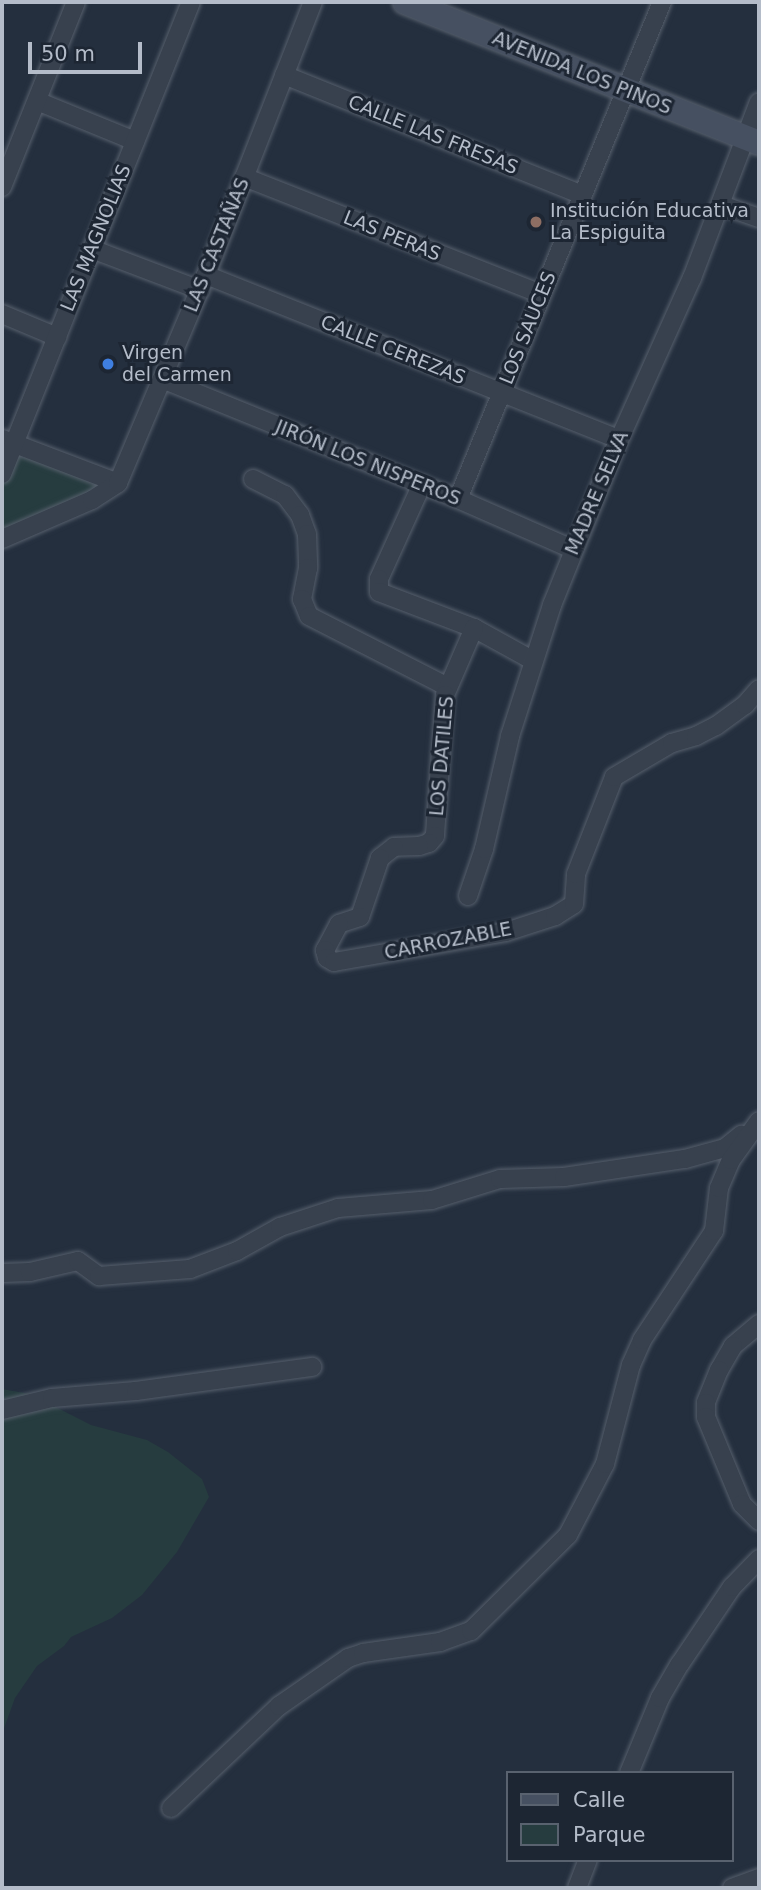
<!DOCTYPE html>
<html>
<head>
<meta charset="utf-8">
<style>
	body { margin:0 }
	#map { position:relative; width:761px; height:1890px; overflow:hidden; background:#242f3e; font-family:"DejaVu Sans",sans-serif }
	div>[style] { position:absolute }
	.green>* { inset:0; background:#263c3f }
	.roads { filter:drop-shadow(0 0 2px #565f6c) drop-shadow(0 0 2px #565f6c) }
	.street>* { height:18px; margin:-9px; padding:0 9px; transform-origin:9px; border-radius:9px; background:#38414e }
	.secondary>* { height:24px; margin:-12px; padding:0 12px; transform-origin:12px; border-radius:12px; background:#465061 }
	.dots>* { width:19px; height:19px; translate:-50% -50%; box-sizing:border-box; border:4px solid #1d2633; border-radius:50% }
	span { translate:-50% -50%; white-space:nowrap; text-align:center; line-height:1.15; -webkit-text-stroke:6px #1d2633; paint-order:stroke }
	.street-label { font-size:19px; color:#b4bcc9 }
	.poi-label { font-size:19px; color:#b4bcc9 }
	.left { translate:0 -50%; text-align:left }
	.frame { position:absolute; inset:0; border:4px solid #b4bcc9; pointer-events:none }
	.legend { position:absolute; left:506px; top:1771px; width:228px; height:91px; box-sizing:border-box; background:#1d2633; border:2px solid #59626f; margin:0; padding:9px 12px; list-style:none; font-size:21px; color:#b4bcc9 }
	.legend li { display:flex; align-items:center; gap:14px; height:35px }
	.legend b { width:35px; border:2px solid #59626f }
	.scale { position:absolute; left:28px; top:42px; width:114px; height:32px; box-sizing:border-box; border:4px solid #b4bcc9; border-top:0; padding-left:9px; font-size:21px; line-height:24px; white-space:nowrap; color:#b4bcc9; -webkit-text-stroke:5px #1d2633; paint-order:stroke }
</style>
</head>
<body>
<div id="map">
	<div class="green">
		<i style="clip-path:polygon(16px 449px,108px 484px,2px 532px,2px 487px)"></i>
		<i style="clip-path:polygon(2px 1389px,30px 1394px,91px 1425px,147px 1440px,168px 1452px,202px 1479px,209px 1497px,177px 1552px,142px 1595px,112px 1618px,71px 1637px,64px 1646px,37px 1666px,15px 1698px,2px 1734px)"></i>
	</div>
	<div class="roads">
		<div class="street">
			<i style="left:284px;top:75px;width:322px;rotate:21.9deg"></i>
			<i style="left:37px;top:101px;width:106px;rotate:22.2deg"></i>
			<i style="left:244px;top:177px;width:319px;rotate:21.5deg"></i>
			<i style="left:2px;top:187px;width:199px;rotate:-68.2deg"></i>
			<i style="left:721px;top:205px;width:40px;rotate:18.9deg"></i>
			<i style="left:92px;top:249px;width:116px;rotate:20.8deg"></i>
			<i style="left:206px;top:275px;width:444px;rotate:21.7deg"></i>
			<i style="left:2px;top:314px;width:60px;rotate:22.7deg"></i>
			<i style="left:162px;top:379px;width:319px;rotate:22.1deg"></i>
			<i style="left:458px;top:499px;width:124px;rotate:23.7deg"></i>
			<i style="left:2px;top:439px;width:124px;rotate:20.8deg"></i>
			<i style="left:2px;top:474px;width:508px;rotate:-68.18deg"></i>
			<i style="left:253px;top:479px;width:36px;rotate:27deg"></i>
			<i style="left:285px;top:495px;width:25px;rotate:53deg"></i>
			<i style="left:300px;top:515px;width:20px;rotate:70deg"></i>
			<i style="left:307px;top:534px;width:34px;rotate:88deg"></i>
			<i style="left:308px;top:568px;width:32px;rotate:101deg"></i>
			<i style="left:302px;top:599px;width:18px;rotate:68deg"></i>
			<i style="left:309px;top:616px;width:156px;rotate:27.1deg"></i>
			<i style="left:422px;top:484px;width:104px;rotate:114.4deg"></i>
			<i style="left:379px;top:579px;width:13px;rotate:90deg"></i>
			<i style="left:379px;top:592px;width:102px;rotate:20.8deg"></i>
			<i style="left:474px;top:628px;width:66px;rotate:28.9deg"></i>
			<i style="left:458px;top:499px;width:537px;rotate:-67.68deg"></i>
			<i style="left:2px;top:539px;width:98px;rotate:-23.4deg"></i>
			<i style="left:92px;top:500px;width:31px;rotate:-33deg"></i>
			<i style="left:118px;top:483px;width:226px;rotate:-67.1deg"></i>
			<i style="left:206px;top:275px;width:293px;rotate:-68.6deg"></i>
			<i style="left:474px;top:628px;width:73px;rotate:113.4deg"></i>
			<i style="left:445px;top:695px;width:141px;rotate:94.1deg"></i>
			<i style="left:435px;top:836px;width:9px;rotate:131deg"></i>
			<i style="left:429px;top:843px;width:10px;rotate:163deg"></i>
			<i style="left:419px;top:846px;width:25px;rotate:178deg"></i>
			<i style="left:394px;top:847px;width:18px;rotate:142deg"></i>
			<i style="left:380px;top:858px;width:62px;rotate:108.7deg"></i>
			<i style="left:360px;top:917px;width:22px;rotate:162deg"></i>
			<i style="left:339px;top:924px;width:30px;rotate:118deg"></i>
			<i style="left:325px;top:950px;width:8px;rotate:76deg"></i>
			<i style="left:327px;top:958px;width:8px;rotate:30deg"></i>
			<i style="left:334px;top:962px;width:175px;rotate:-9.9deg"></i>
			<i style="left:506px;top:932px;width:52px;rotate:-18.1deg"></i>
			<i style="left:555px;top:916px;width:22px;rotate:-32deg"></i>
			<i style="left:574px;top:904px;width:30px;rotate:-86deg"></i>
			<i style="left:576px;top:874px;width:104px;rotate:-68.6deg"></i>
			<i style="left:614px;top:777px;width:67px;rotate:-30.4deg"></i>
			<i style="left:672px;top:743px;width:25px;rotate:-16deg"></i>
			<i style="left:696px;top:736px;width:22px;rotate:-27deg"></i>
			<i style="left:716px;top:726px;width:36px;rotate:-36deg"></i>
			<i style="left:745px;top:705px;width:21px;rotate:-49deg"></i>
			<i style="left:468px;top:896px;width:50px;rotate:-71.2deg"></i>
			<i style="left:484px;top:849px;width:116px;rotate:-77deg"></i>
			<i style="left:510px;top:736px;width:138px;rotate:-72.2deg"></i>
			<i style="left:552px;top:605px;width:168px;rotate:-68deg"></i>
			<i style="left:615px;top:449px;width:188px;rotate:-65.8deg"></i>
			<i style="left:692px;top:278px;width:188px;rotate:-69.2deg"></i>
			<i style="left:2px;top:1273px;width:28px;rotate:-2deg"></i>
			<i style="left:30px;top:1272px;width:49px;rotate:-12.9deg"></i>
			<i style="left:78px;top:1261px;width:26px;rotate:36deg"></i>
			<i style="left:99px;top:1276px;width:91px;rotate:-4.4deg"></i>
			<i style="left:190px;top:1269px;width:50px;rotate:-21deg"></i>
			<i style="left:237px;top:1251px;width:49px;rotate:-29.2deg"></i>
			<i style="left:280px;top:1227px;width:61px;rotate:-18.1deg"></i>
			<i style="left:338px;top:1208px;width:94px;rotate:-4.9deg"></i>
			<i style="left:432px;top:1200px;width:71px;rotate:-17.2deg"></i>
			<i style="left:500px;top:1179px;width:64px;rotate:-1.8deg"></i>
			<i style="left:564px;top:1177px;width:122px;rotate:-8.5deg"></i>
			<i style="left:685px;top:1159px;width:41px;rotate:-15.4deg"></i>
			<i style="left:725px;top:1148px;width:21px;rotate:-39deg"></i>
			<i style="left:759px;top:1324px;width:34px;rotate:140deg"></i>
			<i style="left:733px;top:1346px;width:28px;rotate:120deg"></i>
			<i style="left:719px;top:1370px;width:35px;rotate:112deg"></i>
			<i style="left:706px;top:1403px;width:14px;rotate:90deg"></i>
			<i style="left:706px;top:1417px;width:94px;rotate:67.5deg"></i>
			<i style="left:742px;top:1504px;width:24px;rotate:45deg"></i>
			<i style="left:2px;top:1410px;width:51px;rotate:-13.5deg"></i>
			<i style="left:52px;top:1398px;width:84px;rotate:-4.8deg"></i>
			<i style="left:136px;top:1391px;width:178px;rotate:-7.8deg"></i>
			<i style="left:629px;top:1773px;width:81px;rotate:-67.5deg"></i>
			<i style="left:660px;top:1698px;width:39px;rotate:-60deg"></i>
			<i style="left:680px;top:1664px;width:93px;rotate:-56deg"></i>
			<i style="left:732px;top:1587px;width:39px;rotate:-46deg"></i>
			<i style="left:171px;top:1808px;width:149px;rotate:-43.4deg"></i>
			<i style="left:279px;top:1706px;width:84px;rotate:-34.8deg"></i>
			<i style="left:348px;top:1658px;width:16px;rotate:-18deg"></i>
			<i style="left:363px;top:1653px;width:78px;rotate:-8.1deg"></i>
			<i style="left:440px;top:1642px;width:33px;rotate:-20deg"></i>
			<i style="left:471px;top:1631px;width:136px;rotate:-44.7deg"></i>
			<i style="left:568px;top:1535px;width:80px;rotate:-62.5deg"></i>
			<i style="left:605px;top:1464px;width:102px;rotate:-75.3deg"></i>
			<i style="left:631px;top:1365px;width:27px;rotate:-66deg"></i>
			<i style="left:642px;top:1340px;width:131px;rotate:-56.6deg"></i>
			<i style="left:714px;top:1231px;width:43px;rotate:-83.4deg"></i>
			<i style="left:719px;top:1188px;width:30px;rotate:-67deg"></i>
			<i style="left:731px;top:1160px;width:48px;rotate:-54.3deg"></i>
			<i style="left:577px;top:1888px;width:30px;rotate:-69deg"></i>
			<i style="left:732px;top:1888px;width:29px;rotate:-20deg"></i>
		</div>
		<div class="secondary">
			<i style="left:405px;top:2px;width:381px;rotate:21.7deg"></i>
		</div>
	</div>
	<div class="dots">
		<i style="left:536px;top:222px;background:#8d6e63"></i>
		<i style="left:108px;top:364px;background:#3f7fe0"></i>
	</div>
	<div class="street-label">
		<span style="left:582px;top:73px;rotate:22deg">AVENIDA LOS PINOS</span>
		<span style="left:433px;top:135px;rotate:22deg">CALLE LAS FRESAS</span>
		<span style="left:392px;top:236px;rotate:22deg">LAS PERAS</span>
		<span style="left:96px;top:238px;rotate:-68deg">LAS MAGNOLIAS</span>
		<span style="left:217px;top:245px;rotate:-68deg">LAS CASTAÑAS</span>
		<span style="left:528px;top:328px;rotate:-68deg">LOS SAUCES</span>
		<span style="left:393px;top:350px;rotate:22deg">CALLE CEREZAS</span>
		<span style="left:368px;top:463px;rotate:22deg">JIRÓN LOS NISPEROS</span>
		<span style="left:597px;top:493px;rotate:-67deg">MADRE SELVA</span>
		<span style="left:442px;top:756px;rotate:-85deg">LOS DATILES</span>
		<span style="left:448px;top:941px;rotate:-11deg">CARROZABLE</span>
	</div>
	<div class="poi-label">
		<span class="left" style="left:550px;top:222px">Institución Educativa<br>La Espiguita</span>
		<span class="left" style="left:122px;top:364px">Virgen<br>del Carmen</span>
	</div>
	<div class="frame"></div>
	<ul class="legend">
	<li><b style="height:9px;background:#465061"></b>Calle</li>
	<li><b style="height:19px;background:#263c3f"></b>Parque</li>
	</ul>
	<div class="scale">50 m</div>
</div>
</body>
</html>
